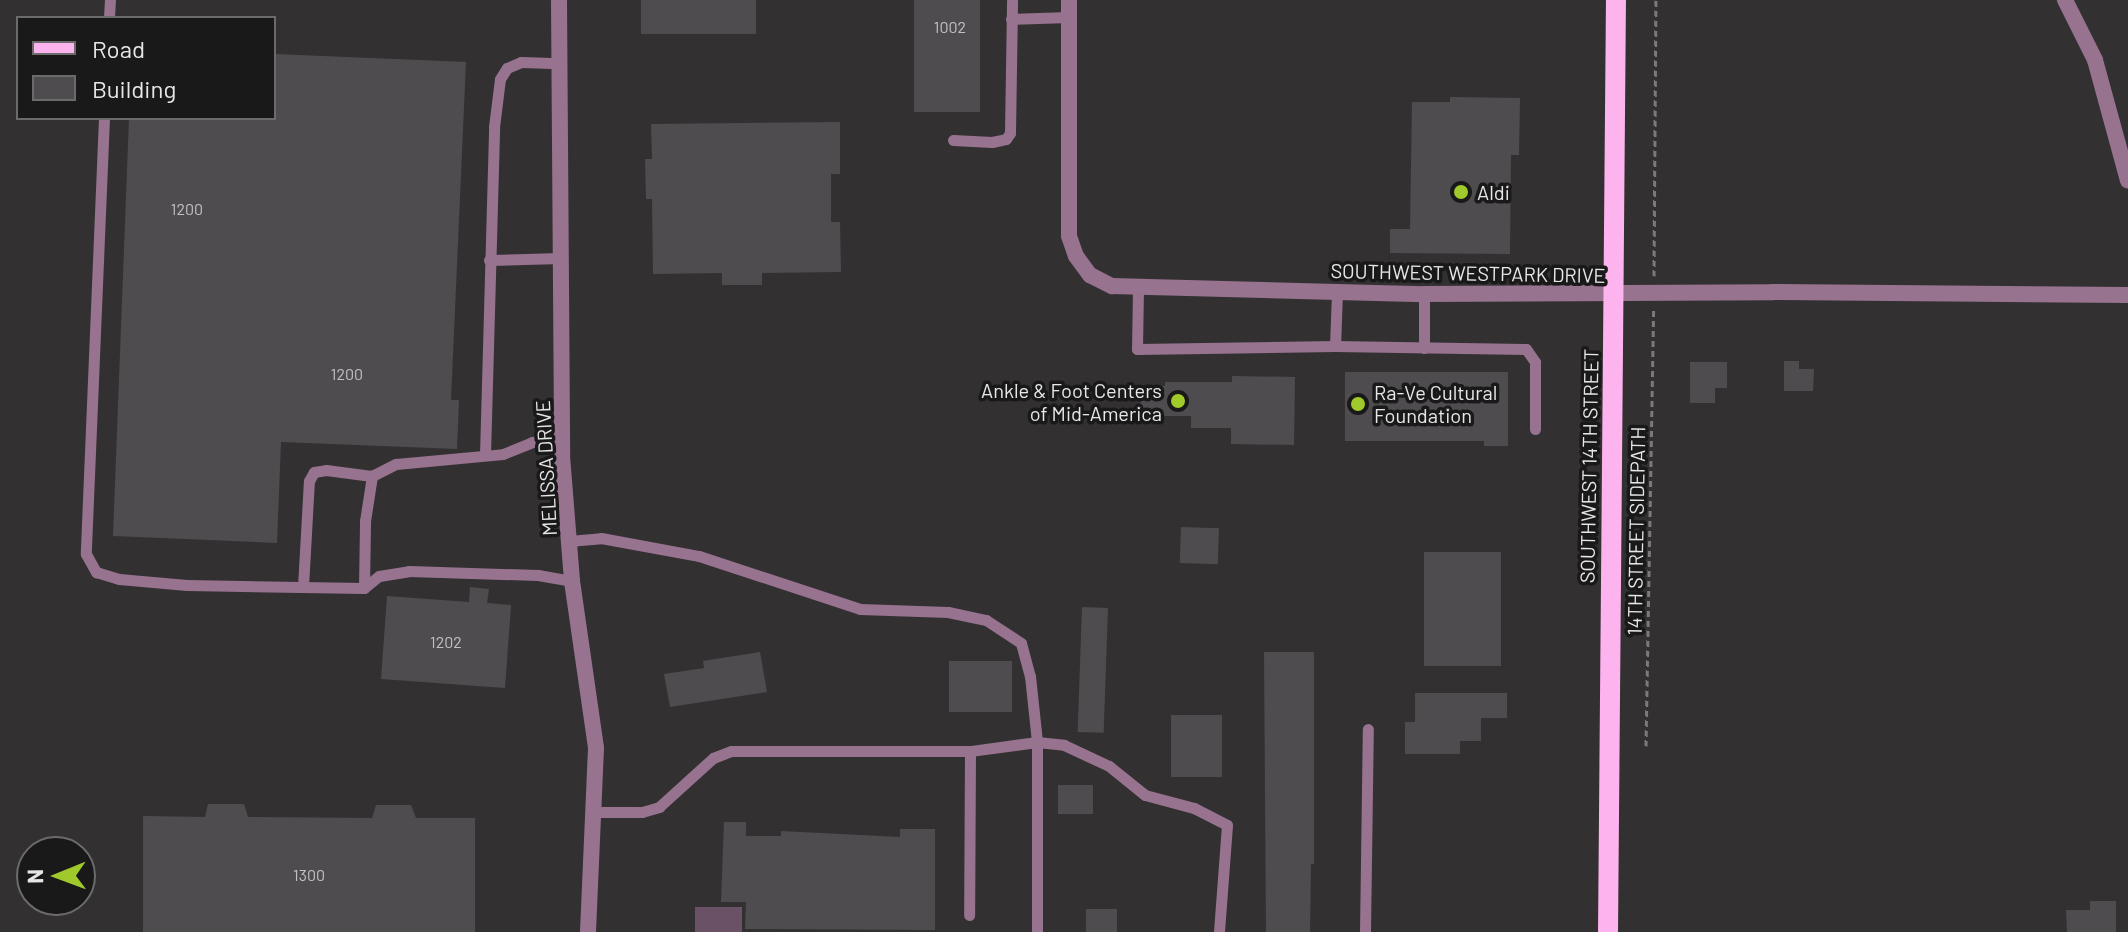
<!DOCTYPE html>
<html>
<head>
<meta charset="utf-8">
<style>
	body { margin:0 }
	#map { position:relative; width:2128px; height:932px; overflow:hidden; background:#333032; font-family:Barlow,sans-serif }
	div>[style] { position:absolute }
	.green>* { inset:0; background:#6b5165; transform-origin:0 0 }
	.building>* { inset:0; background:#4f4c4f; transform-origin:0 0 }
	.path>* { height:3px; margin-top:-1.5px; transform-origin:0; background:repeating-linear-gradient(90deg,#7b797b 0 6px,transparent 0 10px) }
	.lane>* { height:11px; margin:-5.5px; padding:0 5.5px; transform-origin:5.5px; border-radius:5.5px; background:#97738f }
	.street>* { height:16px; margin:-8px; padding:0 8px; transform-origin:8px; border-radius:8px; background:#97738f }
	.primary>* { height:20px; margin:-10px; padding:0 10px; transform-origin:10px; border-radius:10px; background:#fdb3ee }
	.dots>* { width:22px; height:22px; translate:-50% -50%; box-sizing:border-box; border:4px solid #1a191a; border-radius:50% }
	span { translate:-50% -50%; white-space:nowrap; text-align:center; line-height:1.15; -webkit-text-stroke:7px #1a191a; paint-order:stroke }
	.number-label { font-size:16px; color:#c2c0c2 }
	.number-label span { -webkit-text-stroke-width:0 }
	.poi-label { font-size:20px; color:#e8e7e8 }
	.left { translate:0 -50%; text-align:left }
	.right { translate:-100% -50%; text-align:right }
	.street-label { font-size:20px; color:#e8e7e8 }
	.legend { position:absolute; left:16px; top:16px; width:260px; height:104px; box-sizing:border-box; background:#1a191a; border:2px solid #6c6b6c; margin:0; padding:10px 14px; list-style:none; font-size:24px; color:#e8e7e8 }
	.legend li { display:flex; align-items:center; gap:16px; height:40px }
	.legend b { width:40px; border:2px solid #6c6b6c }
	.north { position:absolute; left:16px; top:836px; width:80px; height:80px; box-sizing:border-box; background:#1a191a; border:2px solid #6c6b6c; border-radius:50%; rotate:269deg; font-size:22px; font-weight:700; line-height:32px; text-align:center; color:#e8e7e8 }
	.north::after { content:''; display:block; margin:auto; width:28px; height:36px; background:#a0c92b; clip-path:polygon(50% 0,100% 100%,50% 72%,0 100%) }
</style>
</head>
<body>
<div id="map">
	<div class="green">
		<i style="left:695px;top:907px;width:47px;height:25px"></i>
	</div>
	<div class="building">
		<i style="left:641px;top:0;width:115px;height:34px"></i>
		<i style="left:914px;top:0;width:66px;height:112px"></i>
		<i style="clip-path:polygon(274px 54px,466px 62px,451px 400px,459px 400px,457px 449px,281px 442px,277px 543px,113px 536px,129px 118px,274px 118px)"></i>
		<i style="clip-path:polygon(1450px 97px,1520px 98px,1519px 155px,1511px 155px,1510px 254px,1390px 253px,1390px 229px,1410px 229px,1412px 102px,1450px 102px)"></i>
		<i style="clip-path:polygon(840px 122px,840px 174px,831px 174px,831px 222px,840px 222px,841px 272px,762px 273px,762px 285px,722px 285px,722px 273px,653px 274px,652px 199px,646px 199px,645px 159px,652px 159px,651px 124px)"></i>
		<i style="clip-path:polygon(1784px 361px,1799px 361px,1799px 369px,1814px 369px,1813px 391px,1784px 391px)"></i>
		<i style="clip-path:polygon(1690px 362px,1727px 362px,1727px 388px,1715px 388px,1715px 403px,1690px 403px)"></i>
		<i style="clip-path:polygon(1345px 372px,1508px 372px,1508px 446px,1484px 446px,1484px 441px,1345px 441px)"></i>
		<i style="clip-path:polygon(1232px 376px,1295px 377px,1294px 445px,1231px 444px,1231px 428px,1191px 428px,1191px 416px,1140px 416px,1141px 386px,1165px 386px,1165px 382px,1232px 382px)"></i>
		<i style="left:1181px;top:527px;width:38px;height:36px;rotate:2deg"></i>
		<i style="left:1424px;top:552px;width:77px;height:114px"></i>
		<i style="clip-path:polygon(470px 587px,489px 589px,487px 603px,511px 605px,505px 688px,381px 679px,387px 596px,469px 602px)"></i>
		<i style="left:1082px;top:607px;width:26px;height:125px;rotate:2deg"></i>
		<i style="clip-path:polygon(760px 652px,767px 692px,670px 707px,664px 674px,704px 668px,703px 661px)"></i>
		<i style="clip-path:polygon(1264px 652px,1314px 652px,1314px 864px,1311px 864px,1310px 932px,1266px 932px)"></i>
		<i style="left:949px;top:661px;width:63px;height:51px"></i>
		<i style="clip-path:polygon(1415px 693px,1507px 693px,1507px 718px,1481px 718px,1481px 741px,1460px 741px,1460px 754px,1405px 754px,1405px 722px,1415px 722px)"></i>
		<i style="left:1171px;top:715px;width:51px;height:62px"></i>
		<i style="left:1058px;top:785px;width:35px;height:29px"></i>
		<i style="clip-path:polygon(208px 804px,244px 804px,248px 817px,372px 818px,376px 805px,411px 805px,416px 818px,475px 818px,475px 932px,143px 932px,143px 816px,205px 817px)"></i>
		<i style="clip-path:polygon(724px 822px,746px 822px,746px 836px,781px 836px,781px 831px,900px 837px,900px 829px,935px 829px,935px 930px,745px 929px,746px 902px,721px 902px)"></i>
		<i style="clip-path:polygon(2090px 901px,2116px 901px,2116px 932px,2067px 932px,2066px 910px,2090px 910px)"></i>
		<i style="left:1086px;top:909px;width:31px;height:23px"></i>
	</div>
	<div class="path">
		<i style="left:1654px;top:276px;width:276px;rotate:-89.6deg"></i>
		<i style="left:1646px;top:746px;width:438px;rotate:-89deg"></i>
	</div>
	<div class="lane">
		<i style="left:109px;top:18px;width:18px;rotate:-87deg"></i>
		<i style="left:1011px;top:19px;width:58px;rotate:-2deg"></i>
		<i style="left:104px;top:118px;width:436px;rotate:92.4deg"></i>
		<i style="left:86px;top:554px;width:21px;rotate:61deg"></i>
		<i style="left:96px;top:572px;width:24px;rotate:17deg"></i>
		<i style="left:119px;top:579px;width:68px;rotate:5deg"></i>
		<i style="left:187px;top:585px;width:177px;rotate:1deg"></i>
		<i style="left:364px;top:588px;width:19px;rotate:-39deg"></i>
		<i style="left:379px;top:576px;width:30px;rotate:-9deg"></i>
		<i style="left:409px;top:571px;width:129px;rotate:1.8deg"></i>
		<i style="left:538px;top:575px;width:35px;rotate:10deg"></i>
		<i style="left:953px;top:140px;width:39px;rotate:3deg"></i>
		<i style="left:992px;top:142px;width:14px;rotate:-12deg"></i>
		<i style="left:1006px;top:139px;width:7px;rotate:-56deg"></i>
		<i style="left:1010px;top:133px;width:133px;rotate:-89.1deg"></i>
		<i style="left:489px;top:260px;width:72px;rotate:-1.6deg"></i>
		<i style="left:1138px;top:287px;width:62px;rotate:90.9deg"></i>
		<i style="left:1137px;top:349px;width:198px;rotate:-0.9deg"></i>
		<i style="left:1337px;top:292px;width:54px;rotate:92.1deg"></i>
		<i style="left:1335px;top:346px;width:191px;rotate:0.9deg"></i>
		<i style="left:1526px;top:349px;width:16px;rotate:55deg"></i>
		<i style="left:1535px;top:362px;width:67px;rotate:90deg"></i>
		<i style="left:1424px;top:294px;width:54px;rotate:90deg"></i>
		<i style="left:485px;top:455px;width:328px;rotate:-88.4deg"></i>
		<i style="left:494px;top:127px;width:48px;rotate:-82.9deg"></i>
		<i style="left:500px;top:79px;width:13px;rotate:-58deg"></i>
		<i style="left:507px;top:68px;width:15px;rotate:-23deg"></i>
		<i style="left:521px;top:62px;width:38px;rotate:2deg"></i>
		<i style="left:569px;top:541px;width:32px;rotate:-5deg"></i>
		<i style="left:601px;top:538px;width:100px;rotate:10.4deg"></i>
		<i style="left:699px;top:556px;width:169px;rotate:18.2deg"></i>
		<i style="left:860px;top:609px;width:88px;rotate:2deg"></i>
		<i style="left:948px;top:612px;width:39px;rotate:12deg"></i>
		<i style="left:986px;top:620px;width:42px;rotate:33.3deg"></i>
		<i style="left:1021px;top:643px;width:34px;rotate:75deg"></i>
		<i style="left:1030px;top:676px;width:66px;rotate:83.9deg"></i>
		<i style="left:1037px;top:742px;width:68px;rotate:172.3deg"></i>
		<i style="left:303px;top:587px;width:106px;rotate:-86.8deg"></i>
		<i style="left:309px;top:481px;width:10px;rotate:-61deg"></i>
		<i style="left:314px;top:472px;width:12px;rotate:-9deg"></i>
		<i style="left:326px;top:470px;width:46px;rotate:7.4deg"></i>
		<i style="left:364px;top:588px;width:67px;rotate:-89.1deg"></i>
		<i style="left:365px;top:521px;width:46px;rotate:-81.2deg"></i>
		<i style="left:372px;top:476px;width:27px;rotate:-27deg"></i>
		<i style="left:396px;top:464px;width:107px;rotate:-5.3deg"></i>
		<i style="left:503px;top:454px;width:31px;rotate:-22deg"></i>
		<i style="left:532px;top:442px;width:30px;rotate:-6deg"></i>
		<i style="left:593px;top:812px;width:49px"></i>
		<i style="left:642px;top:812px;width:18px;rotate:-16deg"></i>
		<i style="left:659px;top:807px;width:73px;rotate:-42.2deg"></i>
		<i style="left:713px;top:758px;width:19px;rotate:-21deg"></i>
		<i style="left:731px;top:751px;width:239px"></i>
		<i style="left:970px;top:751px;width:164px;rotate:90.3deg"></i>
		<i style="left:1037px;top:932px;width:190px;rotate:-90deg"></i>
		<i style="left:1037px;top:742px;width:27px;rotate:6deg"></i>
		<i style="left:1064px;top:745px;width:50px;rotate:25deg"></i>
		<i style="left:1109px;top:766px;width:46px;rotate:38.9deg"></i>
		<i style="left:1145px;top:795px;width:51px;rotate:14.9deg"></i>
		<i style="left:1194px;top:808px;width:37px;rotate:27deg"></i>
		<i style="left:1227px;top:825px;width:107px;rotate:94.3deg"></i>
		<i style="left:1365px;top:932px;width:203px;rotate:-89.2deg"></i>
	</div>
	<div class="street">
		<i style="left:559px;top:0;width:456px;rotate:89.6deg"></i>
		<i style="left:562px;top:456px;width:125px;rotate:85.4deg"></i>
		<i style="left:572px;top:581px;width:169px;rotate:81.8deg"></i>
		<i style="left:596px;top:748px;width:184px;rotate:92.5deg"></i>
		<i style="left:1069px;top:0;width:236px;rotate:90deg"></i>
		<i style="left:1069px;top:236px;width:21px;rotate:71deg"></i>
		<i style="left:1076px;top:256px;width:24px;rotate:54deg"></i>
		<i style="left:1090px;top:275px;width:25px;rotate:27deg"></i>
		<i style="left:1112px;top:286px;width:312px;rotate:1.5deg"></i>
		<i style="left:1424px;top:294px;width:349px;rotate:-0.3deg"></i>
		<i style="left:1773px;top:292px;width:355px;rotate:0.5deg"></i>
		<i style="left:2065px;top:0;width:67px;rotate:63.4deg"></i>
		<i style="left:2095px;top:60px;width:125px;rotate:74.7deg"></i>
	</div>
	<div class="primary">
		<i style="left:1608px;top:932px;width:932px;rotate:-89.51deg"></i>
	</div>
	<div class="dots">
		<i style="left:1461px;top:192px;background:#a0c92b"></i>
		<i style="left:1178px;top:401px;background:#a0c92b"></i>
		<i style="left:1358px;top:404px;background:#a0c92b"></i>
	</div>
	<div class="number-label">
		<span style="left:950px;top:27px">1002</span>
		<span style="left:187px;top:209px">1200</span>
		<span style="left:347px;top:374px">1200</span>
		<span style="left:446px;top:642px">1202</span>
		<span style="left:309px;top:875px">1300</span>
	</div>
	<div class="poi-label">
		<span class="left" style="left:1477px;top:192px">Aldi</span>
		<span class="right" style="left:1162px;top:402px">Ankle &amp; Foot Centers<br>of Mid-America</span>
		<span class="left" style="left:1374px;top:404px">Ra-Ve Cultural<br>Foundation</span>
	</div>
	<div class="street-label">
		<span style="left:1468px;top:273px;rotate:1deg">SOUTHWEST WESTPARK DRIVE</span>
		<span style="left:1589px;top:466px;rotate:-89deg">SOUTHWEST 14TH STREET</span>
		<span style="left:546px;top:468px;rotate:-93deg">MELISSA DRIVE</span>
		<span style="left:1636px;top:531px;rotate:-89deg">14TH STREET SIDEPATH</span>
	</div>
	<ul class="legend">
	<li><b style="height:10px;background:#fdb3ee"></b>Road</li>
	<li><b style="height:22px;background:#4f4c4f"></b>Building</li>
	</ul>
	<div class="north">N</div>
</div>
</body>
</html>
